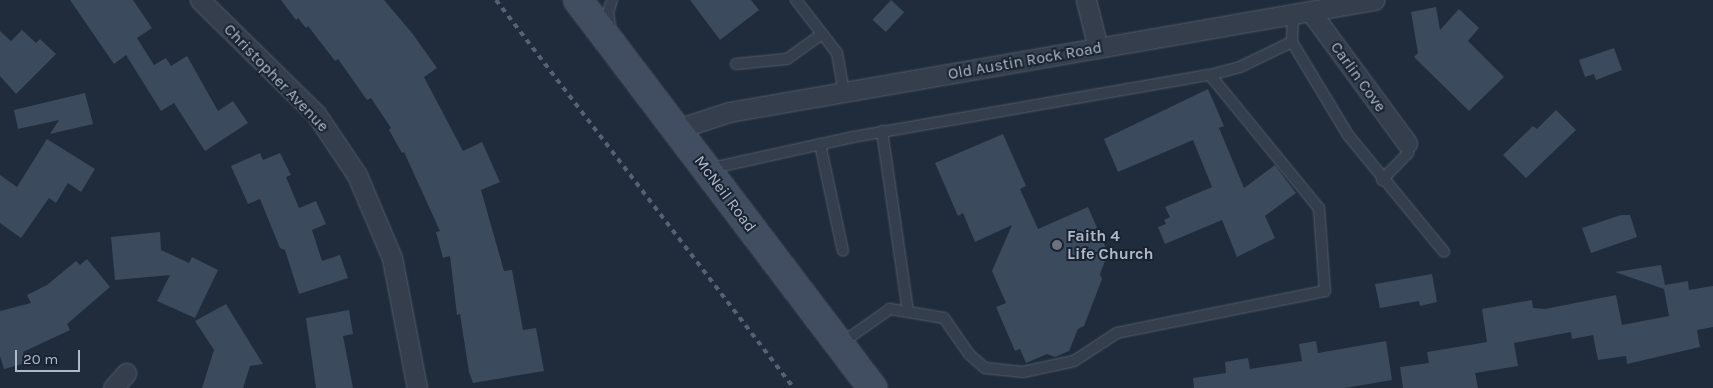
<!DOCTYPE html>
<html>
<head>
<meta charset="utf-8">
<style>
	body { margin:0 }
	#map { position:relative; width:1713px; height:388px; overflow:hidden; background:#202c3c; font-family:Karla,sans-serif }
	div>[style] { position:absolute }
	.building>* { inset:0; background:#3b4a5c; transform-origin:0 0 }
	.roads { filter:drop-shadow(0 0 1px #525c6a) drop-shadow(0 0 1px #525c6a) }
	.service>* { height:10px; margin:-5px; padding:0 5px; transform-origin:5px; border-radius:5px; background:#343e4c }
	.minor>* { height:19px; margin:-9.5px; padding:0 9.5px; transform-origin:9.5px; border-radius:9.5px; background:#343e4c }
	.secondary>* { height:28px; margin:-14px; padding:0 14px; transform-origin:14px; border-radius:14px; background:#414d60 }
	.rail>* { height:4px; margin-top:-2px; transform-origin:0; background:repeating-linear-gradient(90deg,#556274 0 5px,transparent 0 10px) }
	.dots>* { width:14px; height:14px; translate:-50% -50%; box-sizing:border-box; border:2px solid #192331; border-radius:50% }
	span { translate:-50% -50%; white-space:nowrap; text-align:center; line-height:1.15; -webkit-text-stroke:4px #192331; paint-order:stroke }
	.street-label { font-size:16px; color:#afb9c8 }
	.poi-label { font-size:16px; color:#afb9c8; font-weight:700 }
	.left { translate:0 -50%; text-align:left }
	.scale { position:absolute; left:15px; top:350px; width:65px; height:22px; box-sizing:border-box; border:2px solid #afb9c8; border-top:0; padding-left:6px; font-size:15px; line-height:18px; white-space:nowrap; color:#afb9c8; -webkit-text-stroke:4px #192331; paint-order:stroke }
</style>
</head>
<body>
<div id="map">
	<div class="building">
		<i style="clip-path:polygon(70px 0,133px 0,152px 28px,137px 38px,154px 65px,166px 58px,171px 66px,187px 56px,218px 111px,233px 101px,248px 123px,205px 151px,174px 103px,161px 111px,126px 55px,114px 64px)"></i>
		<i style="clip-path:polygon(281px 0,384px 0,412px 33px,437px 68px,424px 77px,463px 151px,482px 142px,500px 182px,481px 190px,504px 271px,512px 270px,523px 330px,536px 328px,544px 371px,473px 383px,469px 372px,460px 314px,457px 315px,450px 256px,443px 258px,436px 232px,440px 231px,404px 152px,402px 153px,389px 130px,391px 128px,371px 98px,367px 100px,338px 59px,335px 61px,308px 26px,306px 28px,298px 18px,296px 20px)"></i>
		<i style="clip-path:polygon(690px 0,751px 0,759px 10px,720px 40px)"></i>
		<i style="left:891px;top:0;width:18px;height:27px;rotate:43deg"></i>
		<i style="clip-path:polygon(1436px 7px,1440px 30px,1459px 9px,1479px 28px,1468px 41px,1504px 77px,1469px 111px,1414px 57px,1418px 53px,1411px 12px)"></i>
		<i style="clip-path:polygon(22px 30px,36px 43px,40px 39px,56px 54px,16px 94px,0 76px,0 31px,11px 41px)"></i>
		<i style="clip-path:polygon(1614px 48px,1622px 70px,1596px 80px,1594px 74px,1585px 77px,1579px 60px)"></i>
		<i style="clip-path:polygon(1208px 89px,1224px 126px,1219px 128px,1244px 188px,1275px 165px,1296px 193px,1265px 216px,1275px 238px,1237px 257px,1222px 220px,1165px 244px,1158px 227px,1166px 224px,1164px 220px,1170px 217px,1165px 207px,1212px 187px,1193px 140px,1118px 172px,1104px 139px)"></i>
		<i style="clip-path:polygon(85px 93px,93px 124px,50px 134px,59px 120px,18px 129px,14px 110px)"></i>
		<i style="clip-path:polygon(1556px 110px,1576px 130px,1526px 178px,1503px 155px,1533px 126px,1537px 129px)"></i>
		<i style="clip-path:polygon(1003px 134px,1026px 186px,1020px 189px,1038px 229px,1088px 207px,1108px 253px,1100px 274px,1102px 279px,1084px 326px,1078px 329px,1069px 351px,1055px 357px,1047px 354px,1026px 363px,1020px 349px,1015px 351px,996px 307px,1006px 303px,992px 271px,1012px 225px,975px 242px,963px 213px,958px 216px,935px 163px)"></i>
		<i style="clip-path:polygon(47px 139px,95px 169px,81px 192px,68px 183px,56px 203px,49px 198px,21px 238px,0 223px,0 175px,17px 187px)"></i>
		<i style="clip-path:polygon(260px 153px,263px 160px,280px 153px,291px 175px,286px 177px,299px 208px,316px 201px,326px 224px,312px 230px,322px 261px,340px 255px,348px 278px,299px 294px,285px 250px,280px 248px,260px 199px,248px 204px,231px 166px)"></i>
		<i style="clip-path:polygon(1621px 215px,1630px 215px,1637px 237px,1591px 253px,1582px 228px)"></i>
		<i style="clip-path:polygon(160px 232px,161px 250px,189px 263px,192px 257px,218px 270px,195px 318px,157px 301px,170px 275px,115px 280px,111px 237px)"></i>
		<i style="clip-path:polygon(87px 259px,110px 287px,67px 324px,70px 330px,23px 352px,26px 363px,4px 369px,0 356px,0 311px,31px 303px,27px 295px,47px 285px,76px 261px,80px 265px)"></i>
		<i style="clip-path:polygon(1661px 265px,1665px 285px,1688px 281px,1689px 290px,1713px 286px,1713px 327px,1697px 330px,1700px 347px,1627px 364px,1626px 356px,1598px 360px,1593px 335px,1572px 339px,1571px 332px,1514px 343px,1518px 366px,1475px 373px,1478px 388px,1403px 388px,1400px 367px,1429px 363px,1427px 352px,1487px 342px,1482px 309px,1532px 300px,1533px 308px,1545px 309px,1616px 295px,1622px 325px,1669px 316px,1664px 289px,1615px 272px)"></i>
		<i style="clip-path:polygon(1432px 274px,1437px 302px,1420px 306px,1419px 301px,1380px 308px,1375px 284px)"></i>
		<i style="clip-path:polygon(226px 304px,263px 364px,250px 366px,243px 388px,202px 388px,214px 350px,195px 321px)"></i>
		<i style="clip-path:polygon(349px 310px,353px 334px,343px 336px,353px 388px,316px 388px,306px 318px)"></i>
		<i style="clip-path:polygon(1316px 341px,1318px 353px,1386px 341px,1392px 380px,1345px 388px,1194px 388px,1193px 378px,1226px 373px,1225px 362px,1248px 358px,1250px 369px,1302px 361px,1299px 344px)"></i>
	</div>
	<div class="roads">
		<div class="service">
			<i style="left:796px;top:0;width:67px;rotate:52.3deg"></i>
			<i style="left:837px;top:53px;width:40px;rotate:80deg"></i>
			<i style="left:611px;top:32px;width:19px;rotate:-99deg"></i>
			<i style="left:608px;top:13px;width:14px;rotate:-73deg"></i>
			<i style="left:1292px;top:42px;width:28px;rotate:-88deg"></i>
			<i style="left:736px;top:64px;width:51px;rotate:-5.6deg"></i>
			<i style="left:787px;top:59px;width:43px;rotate:-35.5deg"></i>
			<i style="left:1210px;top:75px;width:31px;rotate:-15deg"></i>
			<i style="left:1240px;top:67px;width:58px;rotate:-25.7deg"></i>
			<i style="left:1292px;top:42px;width:109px;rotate:58.9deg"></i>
			<i style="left:1348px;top:135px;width:151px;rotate:50.6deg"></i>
			<i style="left:882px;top:131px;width:183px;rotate:81.8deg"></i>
			<i style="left:820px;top:144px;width:109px;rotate:77.9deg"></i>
			<i style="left:708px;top:169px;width:148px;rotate:-12.4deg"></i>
			<i style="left:853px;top:137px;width:362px;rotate:-9.9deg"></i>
			<i style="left:1210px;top:75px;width:172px;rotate:50.7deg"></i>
			<i style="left:1319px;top:208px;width:83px;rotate:85.9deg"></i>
			<i style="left:1325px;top:291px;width:212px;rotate:168.6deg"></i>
			<i style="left:1117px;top:333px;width:51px;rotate:146.9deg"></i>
			<i style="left:1074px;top:361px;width:52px;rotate:167.8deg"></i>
			<i style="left:1023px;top:372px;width:38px;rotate:-174deg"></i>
			<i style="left:985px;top:368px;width:21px;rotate:-139deg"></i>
			<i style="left:969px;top:354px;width:44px;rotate:-124.8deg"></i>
			<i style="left:944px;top:318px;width:55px;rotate:-170.5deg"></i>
			<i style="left:890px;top:309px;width:61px;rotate:145deg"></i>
			<i style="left:1382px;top:180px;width:37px;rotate:-46deg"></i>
			<i style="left:1408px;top:153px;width:10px;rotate:-96deg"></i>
		</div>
		<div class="minor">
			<i style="left:200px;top:0;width:163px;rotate:44.5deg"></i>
			<i style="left:316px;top:114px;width:73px;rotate:56.1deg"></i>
			<i style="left:357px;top:175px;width:90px;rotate:67.1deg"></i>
			<i style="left:392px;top:258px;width:132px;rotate:79.1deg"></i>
			<i style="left:1086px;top:0;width:49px;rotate:76deg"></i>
			<i style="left:1310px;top:11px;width:164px;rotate:53.7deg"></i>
			<i style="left:677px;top:129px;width:55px;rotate:-18.1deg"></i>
			<i style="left:729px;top:112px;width:655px;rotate:-9.85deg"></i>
			<i style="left:113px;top:388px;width:20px;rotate:-49deg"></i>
		</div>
		<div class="secondary">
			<i style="left:578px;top:0;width:487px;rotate:52.8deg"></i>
		</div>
	</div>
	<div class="rail">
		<i style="left:496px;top:0;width:489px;rotate:52.5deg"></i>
	</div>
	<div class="dots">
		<i style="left:1057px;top:245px;background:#6b7280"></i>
	</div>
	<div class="street-label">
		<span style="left:1025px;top:61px;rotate:-10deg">Old Austin Rock Road</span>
		<span style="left:1358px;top:77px;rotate:54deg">Carlin Cove</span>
		<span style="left:276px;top:78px;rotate:46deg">Christopher Avenue</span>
		<span style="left:725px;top:194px;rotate:53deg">McNeil Road</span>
	</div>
	<div class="poi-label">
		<span class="left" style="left:1067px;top:245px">Faith 4<br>Life Church</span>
	</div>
	<div class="scale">20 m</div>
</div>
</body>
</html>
